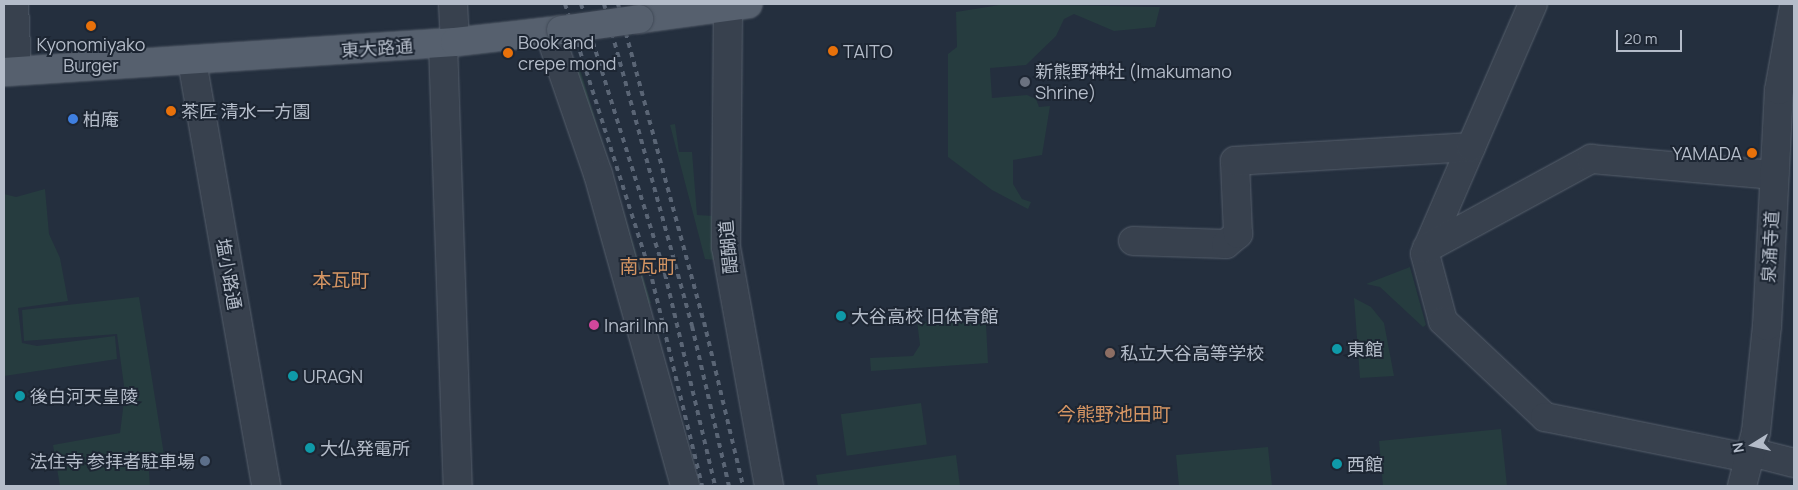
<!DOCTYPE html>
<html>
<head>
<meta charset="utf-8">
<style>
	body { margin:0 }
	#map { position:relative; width:1798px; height:490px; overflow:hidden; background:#242f3e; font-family:Manrope,"Noto Sans JP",sans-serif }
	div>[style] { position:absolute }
	.green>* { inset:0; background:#263c3f; transform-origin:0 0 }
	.roads { filter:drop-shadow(0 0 1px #565f6c) drop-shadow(0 0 1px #565f6c) }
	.minor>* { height:28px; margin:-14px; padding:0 14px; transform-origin:14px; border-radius:14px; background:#38414e }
	.major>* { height:28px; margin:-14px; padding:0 14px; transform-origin:14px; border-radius:14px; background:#56606e }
	.rail>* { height:4px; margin-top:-2px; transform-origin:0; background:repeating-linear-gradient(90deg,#5a6575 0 5px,transparent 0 10px) }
	.bridges { filter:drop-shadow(0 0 1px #414a57) drop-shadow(0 0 1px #414a57) }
	.major-bridge>* { height:28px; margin:-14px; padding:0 14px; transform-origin:14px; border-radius:14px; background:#56606e }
	.dots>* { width:14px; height:14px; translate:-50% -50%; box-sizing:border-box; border:2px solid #1d2633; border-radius:50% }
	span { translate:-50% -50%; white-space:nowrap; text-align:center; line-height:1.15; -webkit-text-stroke:4px #1d2633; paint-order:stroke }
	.poi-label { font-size:18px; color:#b4bcc9 }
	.left { translate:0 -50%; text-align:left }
	.right { translate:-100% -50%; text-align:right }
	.street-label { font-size:18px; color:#b4bcc9 }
	.neighbourhood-label { font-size:19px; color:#d59563 }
	.frame { position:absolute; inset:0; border:5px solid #b4bcc9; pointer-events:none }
	.north { position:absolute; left:1728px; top:420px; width:50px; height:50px; -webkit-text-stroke:4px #1d2633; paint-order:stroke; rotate:260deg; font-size:14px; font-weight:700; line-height:20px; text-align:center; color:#b4bcc9 }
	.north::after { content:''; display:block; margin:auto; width:18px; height:22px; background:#b4bcc9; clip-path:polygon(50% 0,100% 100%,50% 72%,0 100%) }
	.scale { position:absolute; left:1616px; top:30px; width:66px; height:22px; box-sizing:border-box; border:2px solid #b4bcc9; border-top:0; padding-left:6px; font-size:15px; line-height:18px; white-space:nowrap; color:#b4bcc9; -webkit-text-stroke:4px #1d2633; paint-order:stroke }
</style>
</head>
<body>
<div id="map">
	<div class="green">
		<i style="clip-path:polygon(1006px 4px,1160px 7px,1155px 27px,1114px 31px,1074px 14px,1064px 19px,1056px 36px,1026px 65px,990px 68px,992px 98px,1027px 95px,1036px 99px,1039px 107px,1050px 106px,1042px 155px,1013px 160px,1013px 184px,1022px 199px,1031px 202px,1028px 209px,992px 190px,948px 157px,948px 54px,957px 47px,956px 12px)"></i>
		<i style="clip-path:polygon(580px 69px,651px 303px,645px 304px,573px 70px)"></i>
		<i style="clip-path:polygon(675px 124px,679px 152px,692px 152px,697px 215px,714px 216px,715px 260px,705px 259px,670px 125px)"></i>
		<i style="clip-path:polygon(45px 189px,49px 234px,60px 258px,68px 301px,18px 308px,22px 343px,37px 346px,115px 336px,117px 359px,4px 376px,4px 194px,16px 197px)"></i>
		<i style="clip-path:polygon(1410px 267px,1426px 325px,1423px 327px,1380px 287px,1366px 284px)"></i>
		<i style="clip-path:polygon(139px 297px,164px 455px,149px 471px,150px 486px,60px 486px,53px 445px,120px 433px,125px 393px,117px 334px,24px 341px,22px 310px)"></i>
		<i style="clip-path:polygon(1354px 298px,1371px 307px,1384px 323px,1394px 376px,1360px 378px)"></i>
		<i style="clip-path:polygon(917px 321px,986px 324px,988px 363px,871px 371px,870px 358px,913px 356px,920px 345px)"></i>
		<i style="left:921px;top:403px;width:42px;height:81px;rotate:82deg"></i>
		<i style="clip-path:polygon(1501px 429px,1507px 486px,1383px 486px,1379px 441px)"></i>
		<i style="clip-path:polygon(1268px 447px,1272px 486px,1179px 486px,1176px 455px)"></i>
		<i style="clip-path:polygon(956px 455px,960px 486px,818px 486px,816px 475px)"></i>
	</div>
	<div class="roads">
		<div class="minor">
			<i style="left:14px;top:4px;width:67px;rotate:87.4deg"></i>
			<i style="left:453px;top:4px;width:38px;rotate:87deg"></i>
			<i style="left:728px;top:7px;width:240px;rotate:90.5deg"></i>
			<i style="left:726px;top:247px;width:243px;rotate:79.8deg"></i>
			<i style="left:549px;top:32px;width:150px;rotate:71deg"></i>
			<i style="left:598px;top:174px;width:324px;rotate:74.4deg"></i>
			<i style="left:443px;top:43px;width:443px;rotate:88.1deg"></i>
			<i style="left:192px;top:61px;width:431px;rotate:80.1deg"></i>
			<i style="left:1471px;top:147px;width:116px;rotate:113.3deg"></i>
			<i style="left:1425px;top:254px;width:69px;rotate:75deg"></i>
			<i style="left:1443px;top:321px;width:140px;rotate:43.3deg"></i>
			<i style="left:1545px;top:417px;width:208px;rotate:11.4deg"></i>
			<i style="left:1133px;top:241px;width:93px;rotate:1.8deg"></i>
			<i style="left:1226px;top:244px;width:16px;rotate:-40deg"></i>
			<i style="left:1238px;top:234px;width:73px;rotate:-92.4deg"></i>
			<i style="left:1235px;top:161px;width:236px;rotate:-3.4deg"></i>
			<i style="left:1471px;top:147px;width:156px;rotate:-66.6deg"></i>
			<i style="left:1427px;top:248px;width:187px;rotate:-28.5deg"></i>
			<i style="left:1591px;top:159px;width:184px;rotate:5deg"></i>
			<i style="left:1751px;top:452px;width:44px;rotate:14.3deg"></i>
			<i style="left:1742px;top:486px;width:56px;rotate:-75.5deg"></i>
			<i style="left:1756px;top:432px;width:107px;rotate:-84.1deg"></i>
			<i style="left:1767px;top:326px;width:236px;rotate:-87.1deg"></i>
			<i style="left:1779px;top:90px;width:84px;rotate:-79.8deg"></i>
		</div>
		<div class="major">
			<i style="left:639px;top:19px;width:110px;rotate:-7.8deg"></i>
			<i style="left:4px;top:72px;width:452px;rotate:-3.8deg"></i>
			<i style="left:455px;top:42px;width:107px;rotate:-6.5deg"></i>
		</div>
	</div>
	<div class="rail">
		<i style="left:565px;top:4px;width:288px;rotate:72.4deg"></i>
		<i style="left:652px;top:279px;width:213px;rotate:76.4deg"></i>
		<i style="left:581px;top:4px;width:283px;rotate:72.7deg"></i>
		<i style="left:665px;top:274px;width:218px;rotate:76.7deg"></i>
		<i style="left:604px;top:4px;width:334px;rotate:74.7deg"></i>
		<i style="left:692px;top:326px;width:164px;rotate:77deg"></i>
		<i style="left:618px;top:4px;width:329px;rotate:74.9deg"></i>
		<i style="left:704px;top:322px;width:169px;rotate:76.6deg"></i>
	</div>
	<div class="bridges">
		<div class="major-bridge">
			<i style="left:561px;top:30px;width:79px;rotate:-8deg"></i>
		</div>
	</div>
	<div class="dots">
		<i style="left:91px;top:26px;background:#e8710a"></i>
		<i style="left:833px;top:51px;background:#e8710a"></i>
		<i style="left:508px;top:53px;background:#e8710a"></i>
		<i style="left:1025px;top:82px;background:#6b7280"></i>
		<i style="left:171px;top:111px;background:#e8710a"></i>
		<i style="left:73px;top:119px;background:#3f7fe0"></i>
		<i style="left:1752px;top:153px;background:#e8710a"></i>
		<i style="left:841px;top:316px;background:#0f9aa8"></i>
		<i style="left:594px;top:325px;background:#d1479c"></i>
		<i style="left:1337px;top:349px;background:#0f9aa8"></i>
		<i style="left:1110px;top:353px;background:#8d6e63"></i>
		<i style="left:293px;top:376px;background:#0f9aa8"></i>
		<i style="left:20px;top:396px;background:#0f9aa8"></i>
		<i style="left:310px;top:448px;background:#0f9aa8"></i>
		<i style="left:205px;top:461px;background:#5c6f8a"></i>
		<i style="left:1337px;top:464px;background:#0f9aa8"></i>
	</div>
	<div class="poi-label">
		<span class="left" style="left:518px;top:53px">Book and<br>crepe mond</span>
		<span style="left:91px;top:55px">Kyonomiyako<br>Burger</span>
		<span class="left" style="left:843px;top:51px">TAITO</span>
		<span class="left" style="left:1035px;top:82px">新熊野神社 (Imakumano<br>Shrine)</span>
		<span class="left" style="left:181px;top:111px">茶匠 清水一方園</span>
		<span class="left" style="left:83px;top:119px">柏庵</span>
		<span class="right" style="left:1742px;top:153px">YAMADA</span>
		<span class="left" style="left:851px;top:316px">大谷高校 旧体育館</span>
		<span class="left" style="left:604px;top:325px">Inari Inn</span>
		<span class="left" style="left:1347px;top:349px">東館</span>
		<span class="left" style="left:1120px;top:353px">私立大谷高等学校</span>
		<span class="left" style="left:303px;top:376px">URAGN</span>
		<span class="left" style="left:30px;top:396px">後白河天皇陵</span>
		<span class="left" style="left:320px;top:448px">大仏発電所</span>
		<span class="right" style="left:195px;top:461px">法住寺 参拝者駐車場</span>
		<span class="left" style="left:1347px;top:464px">西館</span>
	</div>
	<div class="street-label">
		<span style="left:377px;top:48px;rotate:-4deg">東大路通</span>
		<span style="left:728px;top:247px;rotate:-95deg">醍醐道</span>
		<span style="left:1770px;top:247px;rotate:-87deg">泉涌寺道</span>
		<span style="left:229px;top:274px;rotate:80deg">塩小路通</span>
	</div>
	<div class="neighbourhood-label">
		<span style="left:648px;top:267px">南瓦町</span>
		<span style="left:341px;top:281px">本瓦町</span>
		<span style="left:1114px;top:415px">今熊野池田町</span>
	</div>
	<div class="frame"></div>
	<div class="north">N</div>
	<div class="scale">20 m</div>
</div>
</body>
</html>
